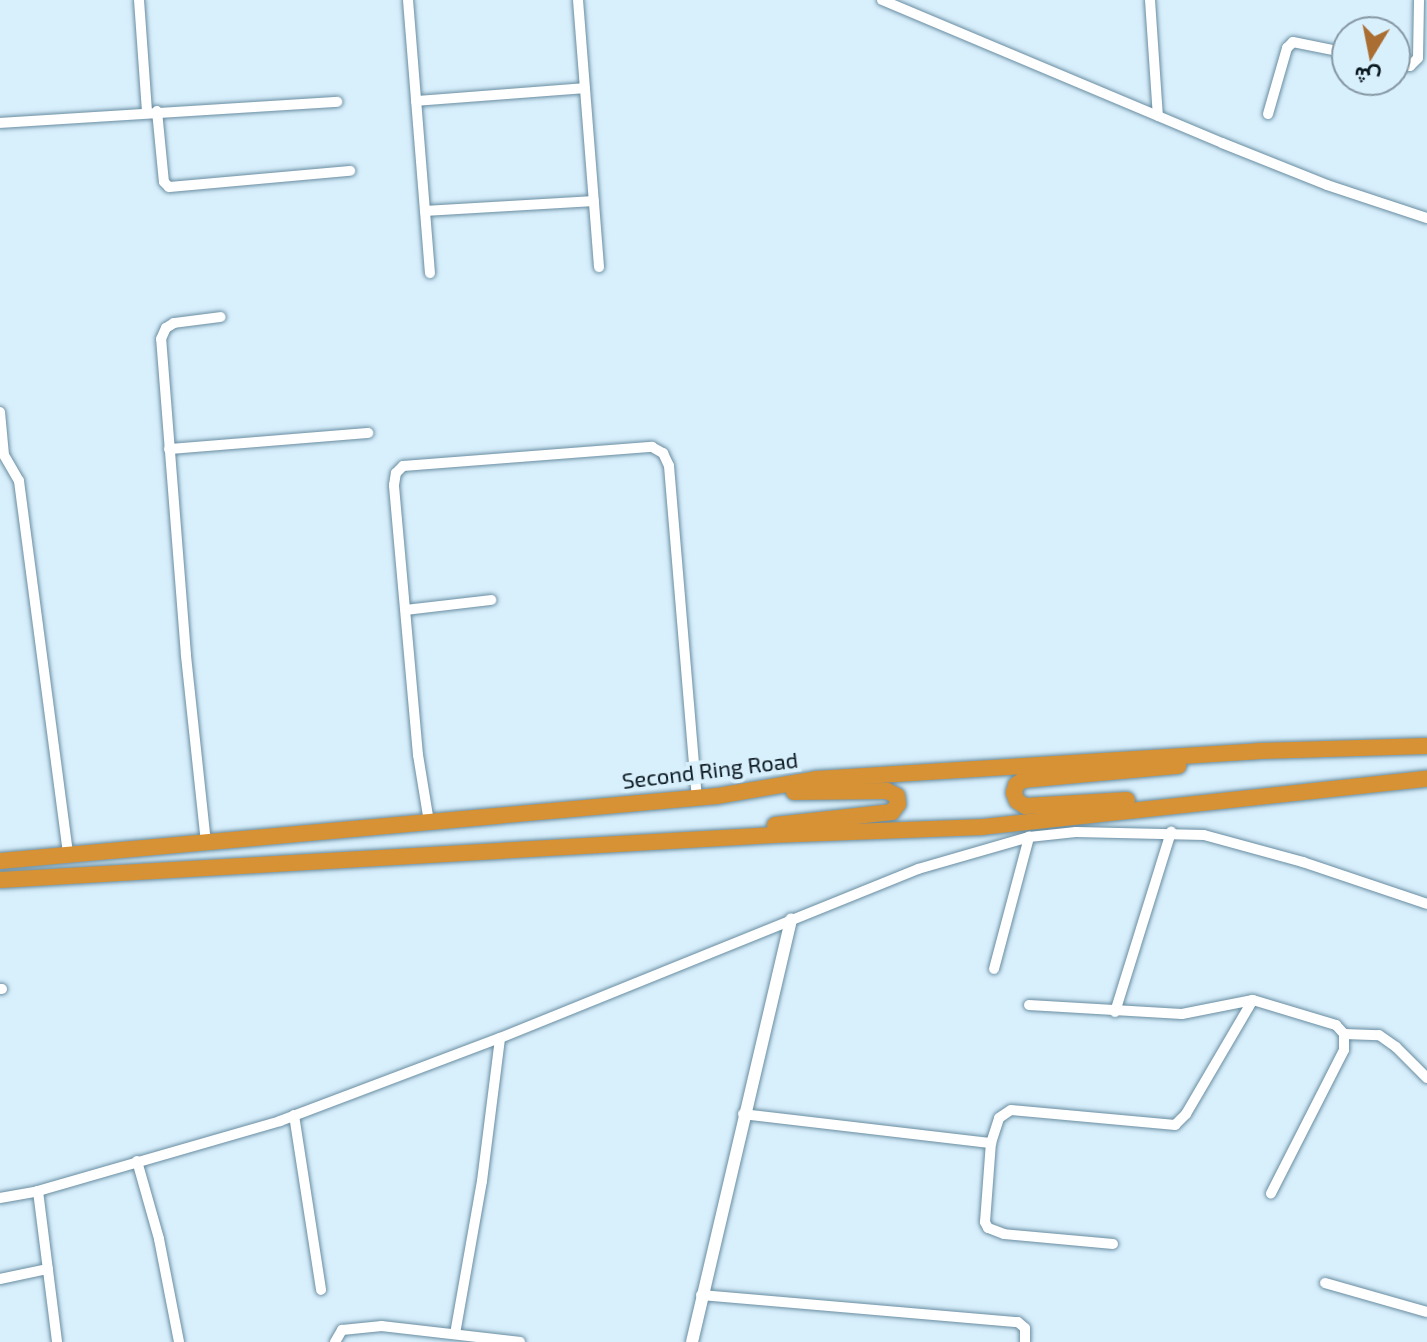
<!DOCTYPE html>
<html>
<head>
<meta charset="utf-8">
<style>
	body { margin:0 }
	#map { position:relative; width:1427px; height:1342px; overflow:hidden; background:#d8effc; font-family:"Exo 2",Vazirmatn,sans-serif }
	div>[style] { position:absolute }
	.roads { filter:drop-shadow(0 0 2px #698da1) drop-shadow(0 0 2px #698da1) }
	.minor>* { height:10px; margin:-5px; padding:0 5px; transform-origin:5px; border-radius:5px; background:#fff }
	.tertiary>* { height:12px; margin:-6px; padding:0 6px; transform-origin:6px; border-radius:6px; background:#fff }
	.trunk>* { height:16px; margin:-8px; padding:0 8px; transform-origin:8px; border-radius:8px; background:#d79236 }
	span { translate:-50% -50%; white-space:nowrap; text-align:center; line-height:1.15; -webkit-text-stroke:8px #d8effc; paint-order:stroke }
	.street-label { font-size:22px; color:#0a1820 }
	.north { position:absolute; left:1331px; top:16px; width:80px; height:80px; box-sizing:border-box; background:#d8effc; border:2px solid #8699a4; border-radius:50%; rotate:190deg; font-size:22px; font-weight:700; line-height:32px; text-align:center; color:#0a1820 }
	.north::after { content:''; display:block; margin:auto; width:28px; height:36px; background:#ab6e32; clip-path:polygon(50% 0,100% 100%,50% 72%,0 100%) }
</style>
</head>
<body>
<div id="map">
	<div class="roads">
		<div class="minor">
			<i style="left:139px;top:0;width:111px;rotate:85.9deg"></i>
			<i style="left:408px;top:0;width:274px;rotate:85.4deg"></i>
			<i style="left:578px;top:0;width:268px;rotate:85.5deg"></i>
			<i style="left:882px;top:0;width:369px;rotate:22.8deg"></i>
			<i style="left:1222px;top:143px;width:113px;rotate:21.8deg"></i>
			<i style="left:1327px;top:185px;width:105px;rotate:18.3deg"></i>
			<i style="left:1150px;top:0;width:116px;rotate:86.1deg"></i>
			<i style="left:1395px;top:65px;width:15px;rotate:4deg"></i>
			<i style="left:1410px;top:66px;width:11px;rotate:-45deg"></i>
			<i style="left:1418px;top:58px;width:58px;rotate:-89deg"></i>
			<i style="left:416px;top:101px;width:169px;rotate:-4.4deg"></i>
			<i style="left:157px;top:111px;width:71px;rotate:84.4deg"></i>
			<i style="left:164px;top:182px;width:7px;rotate:45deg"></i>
			<i style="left:169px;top:187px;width:182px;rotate:-5.1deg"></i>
			<i style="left:1268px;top:114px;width:69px;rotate:-73.9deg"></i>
			<i style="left:1287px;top:48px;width:8px;rotate:-45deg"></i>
			<i style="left:1293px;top:42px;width:55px;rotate:11.5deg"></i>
			<i style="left:0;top:123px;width:338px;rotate:-3.6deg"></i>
			<i style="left:425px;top:211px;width:169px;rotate:-3.4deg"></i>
			<i style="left:0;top:412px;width:43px;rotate:84.7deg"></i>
			<i style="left:4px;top:455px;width:30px;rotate:60deg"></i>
			<i style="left:19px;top:481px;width:376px;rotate:82.5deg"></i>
			<i style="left:169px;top:449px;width:200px;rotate:-4.6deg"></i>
			<i style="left:406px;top:610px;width:86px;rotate:-6.7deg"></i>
			<i style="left:429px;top:822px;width:68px;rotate:-99.3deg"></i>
			<i style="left:418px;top:755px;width:271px;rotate:-95.1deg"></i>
			<i style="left:394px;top:485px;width:12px;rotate:-81deg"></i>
			<i style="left:396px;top:473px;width:10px;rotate:-45deg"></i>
			<i style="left:403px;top:466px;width:250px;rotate:-4.4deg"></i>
			<i style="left:652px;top:447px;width:13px;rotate:29deg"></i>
			<i style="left:663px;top:453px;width:14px;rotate:65deg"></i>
			<i style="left:669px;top:466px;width:332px;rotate:85.2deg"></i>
			<i style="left:206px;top:843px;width:189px;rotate:-96.1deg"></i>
			<i style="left:186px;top:655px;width:317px;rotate:-94.5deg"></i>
			<i style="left:161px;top:339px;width:12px;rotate:-66deg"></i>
			<i style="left:166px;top:328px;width:9px;rotate:-32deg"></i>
			<i style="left:174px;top:323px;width:47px;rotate:-7.3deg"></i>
			<i style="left:994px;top:969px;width:137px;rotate:-75.1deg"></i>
			<i style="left:0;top:989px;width:2px"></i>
			<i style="left:1029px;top:1005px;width:153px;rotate:3.4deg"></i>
			<i style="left:1182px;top:1014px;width:72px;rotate:-11.2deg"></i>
			<i style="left:1253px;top:1000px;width:87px;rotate:16.8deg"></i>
			<i style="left:1336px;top:1025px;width:12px;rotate:48deg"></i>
			<i style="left:1344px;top:1034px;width:16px;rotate:90deg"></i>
			<i style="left:1344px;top:1050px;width:161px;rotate:117deg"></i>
			<i style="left:1115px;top:1012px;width:189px;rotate:-72.7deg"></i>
			<i style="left:1344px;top:1034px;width:35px;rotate:2deg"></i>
			<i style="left:1379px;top:1035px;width:21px;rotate:35deg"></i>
			<i style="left:1396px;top:1047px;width:44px;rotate:45deg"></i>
			<i style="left:743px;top:1114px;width:250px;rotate:6.7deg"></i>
			<i style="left:294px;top:1115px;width:177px;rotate:81.2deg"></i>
			<i style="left:137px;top:1161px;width:81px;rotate:74.2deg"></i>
			<i style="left:159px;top:1239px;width:105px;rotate:79deg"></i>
			<i style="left:38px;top:1191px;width:152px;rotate:82.8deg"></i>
			<i style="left:0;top:1198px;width:39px;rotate:-10deg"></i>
			<i style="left:38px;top:1191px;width:252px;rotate:-16.1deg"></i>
			<i style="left:280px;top:1121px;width:235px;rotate:-20.7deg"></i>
			<i style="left:500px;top:1038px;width:451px;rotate:-22deg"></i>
			<i style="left:918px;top:869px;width:116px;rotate:-16.1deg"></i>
			<i style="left:1029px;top:837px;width:47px;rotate:-6.1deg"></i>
			<i style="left:1076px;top:832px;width:128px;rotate:1.3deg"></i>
			<i style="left:1204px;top:835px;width:103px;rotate:15.3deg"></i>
			<i style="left:1303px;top:862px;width:131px;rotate:18.7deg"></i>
			<i style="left:1113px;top:1244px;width:109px;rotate:-174.8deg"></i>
			<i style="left:1004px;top:1234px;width:17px;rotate:-159deg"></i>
			<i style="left:988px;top:1228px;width:7px;rotate:-117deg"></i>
			<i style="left:985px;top:1222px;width:79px;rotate:-85.7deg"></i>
			<i style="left:991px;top:1143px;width:26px;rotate:-72deg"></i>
			<i style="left:999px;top:1118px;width:14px;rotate:-34deg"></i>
			<i style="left:1011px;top:1110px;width:165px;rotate:5.2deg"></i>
			<i style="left:1175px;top:1125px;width:16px;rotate:-45deg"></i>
			<i style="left:1186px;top:1114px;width:132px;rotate:-59.6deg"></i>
			<i style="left:0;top:1279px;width:49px;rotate:-11.8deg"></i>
			<i style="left:1325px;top:1283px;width:106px;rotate:15.9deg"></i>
			<i style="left:701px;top:1295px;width:318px;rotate:4.9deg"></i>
			<i style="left:1018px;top:1322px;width:9px;rotate:41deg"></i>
			<i style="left:1025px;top:1328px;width:14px;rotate:90deg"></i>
			<i style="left:455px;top:1334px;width:155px;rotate:-80deg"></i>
			<i style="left:482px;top:1181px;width:144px;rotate:-82.8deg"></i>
			<i style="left:335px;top:1342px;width:14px;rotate:-60deg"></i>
			<i style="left:342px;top:1330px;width:40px;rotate:-5.7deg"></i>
			<i style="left:382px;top:1326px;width:139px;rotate:6.6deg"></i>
		</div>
		<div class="tertiary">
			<i style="left:692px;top:1342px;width:434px;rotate:-76.8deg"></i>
		</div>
		<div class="trunk">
			<i style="left:1127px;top:800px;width:102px;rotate:176.6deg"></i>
			<i style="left:1025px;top:806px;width:9px;rotate:-148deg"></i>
			<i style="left:1017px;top:801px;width:9px;rotate:-111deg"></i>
			<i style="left:1014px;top:793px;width:8px;rotate:-76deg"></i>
			<i style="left:1016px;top:785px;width:9px;rotate:-36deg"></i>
			<i style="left:1023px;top:780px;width:156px;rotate:-5.2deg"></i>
			<i style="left:775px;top:825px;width:118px;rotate:-6.3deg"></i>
			<i style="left:892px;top:812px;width:10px;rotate:-53deg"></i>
			<i style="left:898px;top:804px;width:8px;rotate:-97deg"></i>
			<i style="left:897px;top:796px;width:11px;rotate:-153deg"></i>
			<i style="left:887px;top:791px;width:93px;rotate:179.4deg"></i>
			<i style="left:0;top:861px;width:720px;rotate:-5.18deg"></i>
			<i style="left:717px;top:796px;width:100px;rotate:-9.7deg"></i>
			<i style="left:816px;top:779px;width:443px;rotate:-3.6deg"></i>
			<i style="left:1258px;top:751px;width:169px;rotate:-1.7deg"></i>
			<i style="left:0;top:880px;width:775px;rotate:-3.33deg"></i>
			<i style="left:774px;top:835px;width:208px;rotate:-2.2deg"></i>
			<i style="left:982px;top:827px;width:448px;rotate:-6.2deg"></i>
		</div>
	</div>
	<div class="street-label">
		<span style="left:710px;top:770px;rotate:-7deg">Second Ring Road</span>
	</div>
	<div class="north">ش</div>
</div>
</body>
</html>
